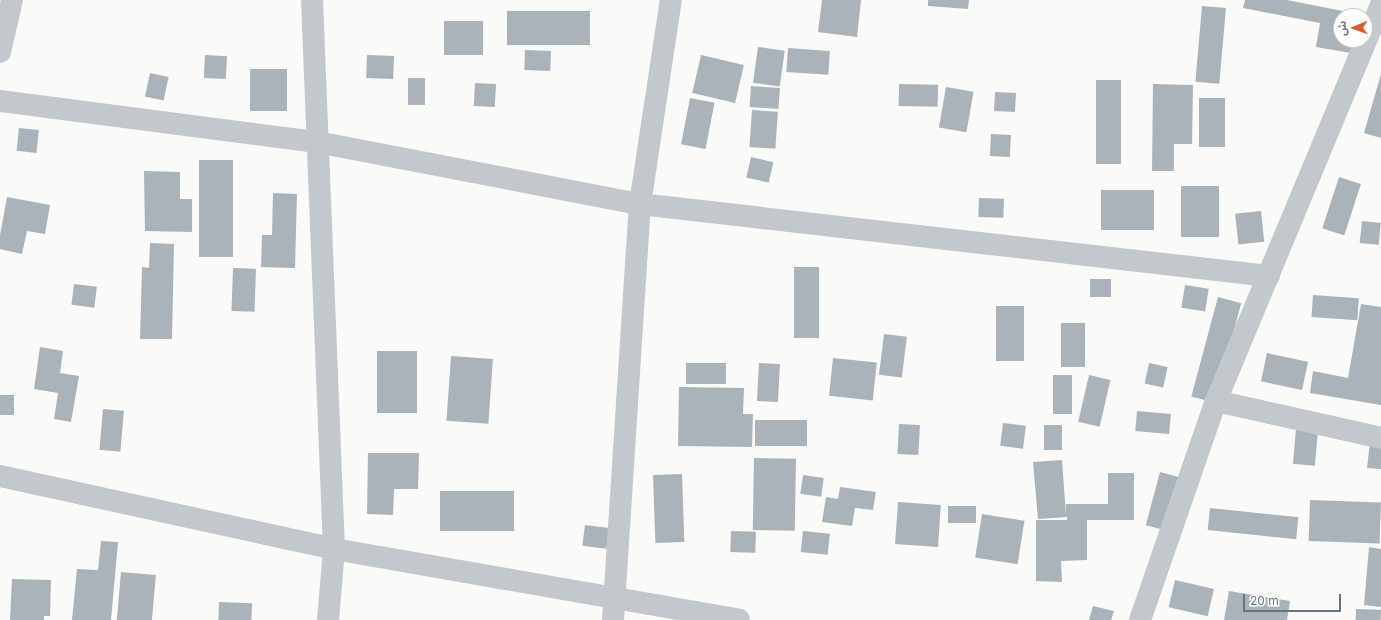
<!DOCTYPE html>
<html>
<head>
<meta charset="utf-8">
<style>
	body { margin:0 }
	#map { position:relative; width:1381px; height:620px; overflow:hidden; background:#fafaf8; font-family:Inter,"Noto Sans Arabic",sans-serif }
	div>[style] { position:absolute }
	.building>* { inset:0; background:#aab3b9; transform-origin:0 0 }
	.minor>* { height:22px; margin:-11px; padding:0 11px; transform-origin:11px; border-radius:11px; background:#c3c8cc }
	span { translate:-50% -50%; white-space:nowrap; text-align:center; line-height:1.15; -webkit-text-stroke:4px #fff; paint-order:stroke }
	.north { position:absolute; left:1333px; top:8px; width:40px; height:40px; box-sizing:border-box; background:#fff; border:1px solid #c1c8cd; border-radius:50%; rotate:268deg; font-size:11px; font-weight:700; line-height:16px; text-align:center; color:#657683 }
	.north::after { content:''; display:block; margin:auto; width:14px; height:18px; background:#e4572e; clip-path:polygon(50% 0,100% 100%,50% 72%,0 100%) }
	.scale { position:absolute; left:1243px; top:594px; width:98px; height:18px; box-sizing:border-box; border:2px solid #657683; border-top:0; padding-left:5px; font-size:12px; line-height:14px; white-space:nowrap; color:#657683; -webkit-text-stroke:3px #fff; paint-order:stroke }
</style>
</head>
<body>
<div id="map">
	<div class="building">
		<i style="clip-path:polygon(822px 0,861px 0,857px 37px,818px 32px)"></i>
		<i style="clip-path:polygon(928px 0,969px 0,968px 9px,928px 6px)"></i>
		<i style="clip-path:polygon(1245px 0,1287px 0,1358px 14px,1341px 16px,1341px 40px,1353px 40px,1351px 53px,1316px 47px,1320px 23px,1243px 8px)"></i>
		<i style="left:1202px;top:6px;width:24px;height:76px;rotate:5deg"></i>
		<i style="left:507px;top:11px;width:83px;height:34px"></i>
		<i style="left:483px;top:21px;width:34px;height:39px;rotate:90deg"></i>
		<i style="left:758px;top:47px;width:27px;height:36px;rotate:8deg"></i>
		<i style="left:788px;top:48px;width:42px;height:24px;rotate:4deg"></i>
		<i style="left:525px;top:50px;width:26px;height:20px;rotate:2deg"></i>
		<i style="left:205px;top:55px;width:22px;height:23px;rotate:3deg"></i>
		<i style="left:367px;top:55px;width:27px;height:23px;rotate:2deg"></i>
		<i style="left:701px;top:55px;width:44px;height:39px;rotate:13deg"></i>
		<i style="left:250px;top:69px;width:37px;height:42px"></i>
		<i style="left:150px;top:73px;width:19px;height:24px;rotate:12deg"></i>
		<i style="clip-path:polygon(1381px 74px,1381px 138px,1364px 133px)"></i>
		<i style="left:408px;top:78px;width:17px;height:27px"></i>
		<i style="left:1096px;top:80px;width:25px;height:84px"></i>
		<i style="left:475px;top:83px;width:21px;height:23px;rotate:3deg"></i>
		<i style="left:899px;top:84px;width:39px;height:22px;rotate:1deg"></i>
		<i style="clip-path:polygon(1153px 84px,1193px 85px,1192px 144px,1174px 144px,1174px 171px,1152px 171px)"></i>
		<i style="left:751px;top:86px;width:29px;height:21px;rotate:4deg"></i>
		<i style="left:946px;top:87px;width:28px;height:41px;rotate:10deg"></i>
		<i style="left:995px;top:92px;width:21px;height:19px;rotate:3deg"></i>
		<i style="left:690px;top:98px;width:25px;height:47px;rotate:11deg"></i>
		<i style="left:1199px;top:98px;width:26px;height:49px"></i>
		<i style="left:752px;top:110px;width:26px;height:37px;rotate:4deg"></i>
		<i style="left:19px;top:128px;width:20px;height:23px;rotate:6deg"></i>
		<i style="left:991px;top:134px;width:20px;height:22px;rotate:3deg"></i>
		<i style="left:751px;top:157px;width:23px;height:21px;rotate:13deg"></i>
		<i style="left:199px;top:160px;width:34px;height:97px"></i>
		<i style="clip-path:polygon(144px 171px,180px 172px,180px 199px,192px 199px,192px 232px,145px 231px)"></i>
		<i style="left:1339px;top:177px;width:23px;height:54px;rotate:18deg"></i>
		<i style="left:1181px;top:186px;width:38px;height:51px"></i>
		<i style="left:1101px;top:190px;width:53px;height:40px"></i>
		<i style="clip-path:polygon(273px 193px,297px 194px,295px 268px,261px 267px,262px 235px,272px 235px)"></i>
		<i style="clip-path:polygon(7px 197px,50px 205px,45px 234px,27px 231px,22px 254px,0 249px,0 235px)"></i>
		<i style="left:979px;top:198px;width:25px;height:19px;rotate:2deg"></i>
		<i style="left:1261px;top:211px;width:31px;height:26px;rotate:84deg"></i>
		<i style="left:1362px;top:221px;width:19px;height:22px;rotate:6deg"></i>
		<i style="clip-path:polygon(150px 243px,174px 244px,172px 339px,140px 339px,142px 267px,149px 268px)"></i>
		<i style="left:794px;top:267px;width:25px;height:71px"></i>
		<i style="left:233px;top:268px;width:23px;height:43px;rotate:2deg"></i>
		<i style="left:1090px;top:279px;width:21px;height:18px"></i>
		<i style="left:74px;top:284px;width:23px;height:21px;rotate:7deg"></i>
		<i style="left:1185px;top:285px;width:24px;height:23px;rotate:9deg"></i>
		<i style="left:1313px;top:295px;width:46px;height:22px;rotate:4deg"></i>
		<i style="left:1218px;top:297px;width:24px;height:103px;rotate:15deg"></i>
		<i style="clip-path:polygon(1361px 304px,1381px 307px,1381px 405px,1310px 393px,1313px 371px,1348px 378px)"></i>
		<i style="left:996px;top:306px;width:28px;height:55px"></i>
		<i style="left:1061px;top:323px;width:24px;height:44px"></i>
		<i style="left:884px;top:334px;width:23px;height:41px;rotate:7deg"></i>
		<i style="clip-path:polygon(40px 347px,63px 351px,60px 373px,79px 376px,71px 422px,54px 419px,58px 393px,34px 389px)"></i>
		<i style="left:417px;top:351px;width:62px;height:40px;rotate:90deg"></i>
		<i style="left:1267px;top:353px;width:42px;height:29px;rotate:12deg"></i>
		<i style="left:451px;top:356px;width:42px;height:65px;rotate:4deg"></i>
		<i style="left:833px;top:358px;width:44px;height:38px;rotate:6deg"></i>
		<i style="left:686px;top:363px;width:40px;height:21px"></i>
		<i style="left:759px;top:363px;width:21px;height:38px;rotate:3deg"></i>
		<i style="left:1149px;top:363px;width:19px;height:21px;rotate:12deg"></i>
		<i style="left:1053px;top:375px;width:19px;height:39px"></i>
		<i style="left:1089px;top:375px;width:22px;height:48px;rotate:13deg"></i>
		<i style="clip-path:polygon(679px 387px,744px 388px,743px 414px,753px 414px,752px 447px,678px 446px)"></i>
		<i style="left:0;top:395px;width:14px;height:20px"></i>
		<i style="left:103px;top:409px;width:21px;height:41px;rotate:5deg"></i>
		<i style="left:1137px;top:411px;width:34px;height:20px;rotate:5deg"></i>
		<i style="left:807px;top:420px;width:26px;height:52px;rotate:90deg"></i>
		<i style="left:1003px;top:423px;width:23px;height:23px;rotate:7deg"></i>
		<i style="left:899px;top:424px;width:21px;height:30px;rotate:3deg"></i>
		<i style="left:1044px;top:425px;width:18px;height:25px"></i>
		<i style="left:1296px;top:429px;width:22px;height:35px;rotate:5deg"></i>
		<i style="clip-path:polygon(1370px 442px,1381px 443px,1381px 469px,1367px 468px)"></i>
		<i style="clip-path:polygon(368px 453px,419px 453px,418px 489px,394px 489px,393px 515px,367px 514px)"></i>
		<i style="left:754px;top:458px;width:42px;height:72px;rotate:1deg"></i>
		<i style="clip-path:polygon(1062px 460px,1066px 515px,1066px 504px,1108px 504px,1108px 473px,1134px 473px,1134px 520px,1087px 520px,1087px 560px,1061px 561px,1062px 582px,1036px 581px,1036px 520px,1067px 520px,1067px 517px,1038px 519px,1033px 462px)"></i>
		<i style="left:1160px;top:472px;width:23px;height:55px;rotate:15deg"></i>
		<i style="left:682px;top:474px;width:68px;height:29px;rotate:88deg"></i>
		<i style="left:803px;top:475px;width:21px;height:19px;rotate:8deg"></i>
		<i style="clip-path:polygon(840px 487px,876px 492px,873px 510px,855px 508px,852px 526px,822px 522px,826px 497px,838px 499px)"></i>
		<i style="left:440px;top:491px;width:74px;height:40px"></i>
		<i style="left:1310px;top:500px;width:71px;height:41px;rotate:2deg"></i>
		<i style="left:898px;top:502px;width:43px;height:42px;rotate:4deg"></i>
		<i style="left:948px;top:506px;width:28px;height:17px"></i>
		<i style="left:1210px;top:508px;width:89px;height:22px;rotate:6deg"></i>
		<i style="left:982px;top:514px;width:43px;height:44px;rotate:9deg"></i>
		<i style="left:585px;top:525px;width:24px;height:21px;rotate:7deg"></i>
		<i style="left:731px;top:531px;width:25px;height:21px;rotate:2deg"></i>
		<i style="left:803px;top:531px;width:27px;height:21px;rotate:6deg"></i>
		<i style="clip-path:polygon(101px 541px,118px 542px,111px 620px,72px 620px,77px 569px,98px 570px)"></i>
		<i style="clip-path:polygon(1369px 547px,1381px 549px,1381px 607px,1364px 605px)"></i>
		<i style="left:121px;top:572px;width:35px;height:48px;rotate:5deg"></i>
		<i style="clip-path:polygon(12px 579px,51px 580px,50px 616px,44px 616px,44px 620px,10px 620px)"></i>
		<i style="left:1175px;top:580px;width:40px;height:28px;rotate:13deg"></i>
		<i style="clip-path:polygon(1229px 591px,1290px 601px,1287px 620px,1224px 620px)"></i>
		<i style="left:219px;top:602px;width:33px;height:18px;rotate:2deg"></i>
		<i style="clip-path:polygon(1093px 606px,1114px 611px,1111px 620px,1089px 620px)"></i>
		<i style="left:1356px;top:609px;width:25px;height:11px;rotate:2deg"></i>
	</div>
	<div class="minor">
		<i style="left:312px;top:0;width:549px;rotate:87.71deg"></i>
		<i style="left:334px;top:549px;width:71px;rotate:94.8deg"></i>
		<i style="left:0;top:52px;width:53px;rotate:-77deg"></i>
		<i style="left:0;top:101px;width:320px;rotate:7.4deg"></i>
		<i style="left:317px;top:142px;width:329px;rotate:10.9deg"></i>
		<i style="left:640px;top:204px;width:633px;rotate:6.53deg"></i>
		<i style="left:1216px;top:401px;width:169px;rotate:12.6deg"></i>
		<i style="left:0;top:476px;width:342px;rotate:12.3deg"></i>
		<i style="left:334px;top:549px;width:411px;rotate:9.9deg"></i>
		<i style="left:613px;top:620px;width:417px;rotate:-86.3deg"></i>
		<i style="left:640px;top:204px;width:206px;rotate:-81.4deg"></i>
		<i style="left:1140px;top:620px;width:232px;rotate:-70.9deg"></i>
		<i style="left:1216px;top:401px;width:429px;rotate:-67.4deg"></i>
	</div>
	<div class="north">ش</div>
	<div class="scale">20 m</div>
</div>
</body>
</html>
